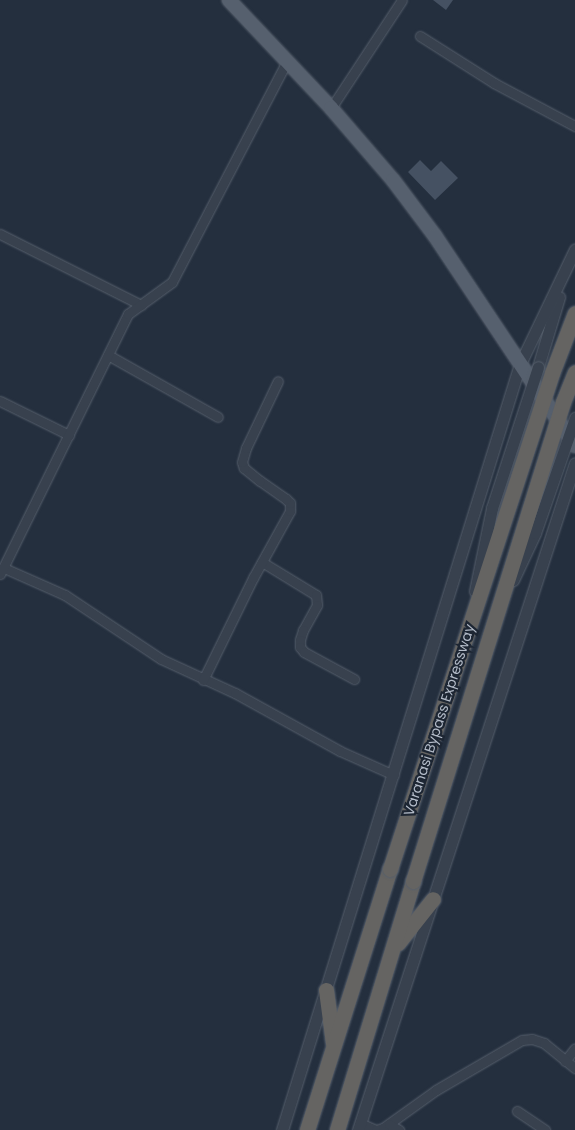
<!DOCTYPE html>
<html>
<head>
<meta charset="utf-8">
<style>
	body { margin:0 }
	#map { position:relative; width:575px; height:1130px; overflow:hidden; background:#242f3e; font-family:Poppins,sans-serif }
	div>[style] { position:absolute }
	.building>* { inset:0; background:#455162 }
	.roads { filter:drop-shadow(0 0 1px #565f6c) drop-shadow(0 0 1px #565f6c) }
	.minor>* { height:9px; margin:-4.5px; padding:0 4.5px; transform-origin:4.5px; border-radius:4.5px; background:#38414e }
	.tertiary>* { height:11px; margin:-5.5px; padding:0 5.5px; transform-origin:5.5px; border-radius:5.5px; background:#38414e }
	.primary>* { height:14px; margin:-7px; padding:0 7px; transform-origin:7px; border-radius:7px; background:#56606e }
	.trunk>* { height:15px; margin:-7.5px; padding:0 7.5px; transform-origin:7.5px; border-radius:7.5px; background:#656462 }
	.bridges { filter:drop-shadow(0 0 1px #565f6c) drop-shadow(0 0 1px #565f6c) }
	.tertiary-bridge>* { height:11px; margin:-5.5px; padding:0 5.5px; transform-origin:5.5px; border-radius:5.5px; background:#38414e }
	.trunk-bridge>* { height:15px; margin:-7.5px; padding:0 7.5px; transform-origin:7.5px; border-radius:7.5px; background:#656462 }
	span { translate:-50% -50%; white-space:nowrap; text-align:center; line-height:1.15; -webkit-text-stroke:4.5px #1d2633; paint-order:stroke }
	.street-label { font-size:14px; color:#b4bcc9 }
</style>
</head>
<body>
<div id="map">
	<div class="building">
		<i style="clip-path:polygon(433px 0,453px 0,446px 10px)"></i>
		<i style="clip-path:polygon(420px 160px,431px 171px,441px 161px,458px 178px,435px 200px,408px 172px)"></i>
	</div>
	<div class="roads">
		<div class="minor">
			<i style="left:420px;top:36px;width:88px;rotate:32.4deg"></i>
			<i style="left:494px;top:83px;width:92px;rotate:28deg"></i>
			<i style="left:331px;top:108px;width:129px;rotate:-56.7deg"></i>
			<i style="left:0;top:234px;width:158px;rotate:26.7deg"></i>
			<i style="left:108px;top:355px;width:126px;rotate:29.4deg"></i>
			<i style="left:0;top:401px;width:77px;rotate:26.2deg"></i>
			<i style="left:262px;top:562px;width:63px;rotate:31.4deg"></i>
			<i style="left:316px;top:595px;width:10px;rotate:84deg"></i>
			<i style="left:317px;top:605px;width:29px;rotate:119deg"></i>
			<i style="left:303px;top:630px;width:10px;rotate:107deg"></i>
			<i style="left:300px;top:640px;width:7px;rotate:90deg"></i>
			<i style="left:300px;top:647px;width:6px;rotate:51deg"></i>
			<i style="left:304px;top:652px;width:57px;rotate:28.4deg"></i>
			<i style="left:4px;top:568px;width:67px;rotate:23.9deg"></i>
			<i style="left:65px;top:595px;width:115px;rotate:33.7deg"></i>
			<i style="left:161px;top:659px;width:81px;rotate:24.7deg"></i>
			<i style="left:235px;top:693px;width:120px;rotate:28.9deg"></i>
			<i style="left:340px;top:751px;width:59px;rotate:24deg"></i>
			<i style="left:0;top:574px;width:290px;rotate:-63.8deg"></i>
			<i style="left:128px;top:314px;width:54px;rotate:-36deg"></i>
			<i style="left:172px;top:282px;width:249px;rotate:-62.5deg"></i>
			<i style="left:203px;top:680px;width:114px;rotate:-63.9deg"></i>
			<i style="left:253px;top:578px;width:77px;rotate:-61.1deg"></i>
			<i style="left:290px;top:511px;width:8px;rotate:-90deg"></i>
			<i style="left:290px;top:503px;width:6px;rotate:-135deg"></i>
			<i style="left:286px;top:499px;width:32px;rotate:-145deg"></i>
			<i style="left:260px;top:481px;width:21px;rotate:-141deg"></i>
			<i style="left:244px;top:468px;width:6px;rotate:-108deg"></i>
			<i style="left:242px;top:462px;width:15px;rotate:-74deg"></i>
			<i style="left:246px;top:448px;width:74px;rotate:-64.5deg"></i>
			<i style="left:565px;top:1061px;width:16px;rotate:-52deg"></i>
			<i style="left:517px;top:1111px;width:34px;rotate:34deg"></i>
			<i style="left:360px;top:1123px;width:17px;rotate:24deg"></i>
			<i style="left:376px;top:1130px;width:7px;rotate:-16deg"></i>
			<i style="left:383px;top:1128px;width:65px;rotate:-35.6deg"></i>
			<i style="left:436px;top:1090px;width:99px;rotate:-30.2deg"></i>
			<i style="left:522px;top:1040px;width:10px;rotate:-6deg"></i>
			<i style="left:532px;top:1039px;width:13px;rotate:18deg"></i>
			<i style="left:544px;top:1043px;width:40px;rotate:39deg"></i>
			<i style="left:389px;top:1124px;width:12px;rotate:31deg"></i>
		</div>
		<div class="tertiary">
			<i style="left:538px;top:367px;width:73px;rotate:-73.3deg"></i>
			<i style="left:282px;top:1130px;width:802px;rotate:-72.74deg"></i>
			<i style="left:520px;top:364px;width:127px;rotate:-64.4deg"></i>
			<i style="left:358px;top:1130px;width:701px;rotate:-71.98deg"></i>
		</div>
		<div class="primary">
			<i style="left:229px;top:0;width:149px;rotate:46.6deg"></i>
			<i style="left:331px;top:108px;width:95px;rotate:49.3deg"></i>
			<i style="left:393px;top:180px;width:70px;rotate:53.1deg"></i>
			<i style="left:435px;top:236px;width:252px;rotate:56.3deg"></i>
		</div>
		<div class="trunk">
			<i style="left:398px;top:943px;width:56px;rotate:-51.5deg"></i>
			<i style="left:326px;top:990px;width:53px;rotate:82.5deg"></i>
			<i style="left:307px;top:1130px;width:274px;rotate:-72.4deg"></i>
			<i style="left:337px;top:1130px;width:260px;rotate:-73deg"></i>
		</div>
	</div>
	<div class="bridges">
		<div class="tertiary-bridge">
			<i style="left:513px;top:580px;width:52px;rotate:-64.9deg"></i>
			<i style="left:535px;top:533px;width:122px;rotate:-70.8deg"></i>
			<i style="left:475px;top:591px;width:85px;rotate:-78.4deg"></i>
			<i style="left:492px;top:508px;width:148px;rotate:-71.9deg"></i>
		</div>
		<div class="trunk-bridge">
			<i style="left:390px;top:869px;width:522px;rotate:-71.91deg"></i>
			<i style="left:552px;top:373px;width:64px;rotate:-69deg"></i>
			<i style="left:413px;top:881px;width:502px;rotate:-72.61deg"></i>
			<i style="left:563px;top:402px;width:32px;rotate:-68deg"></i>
		</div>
	</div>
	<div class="street-label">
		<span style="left:439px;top:720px;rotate:-72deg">Varanasi Bypass Expressway</span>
	</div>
</div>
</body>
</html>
